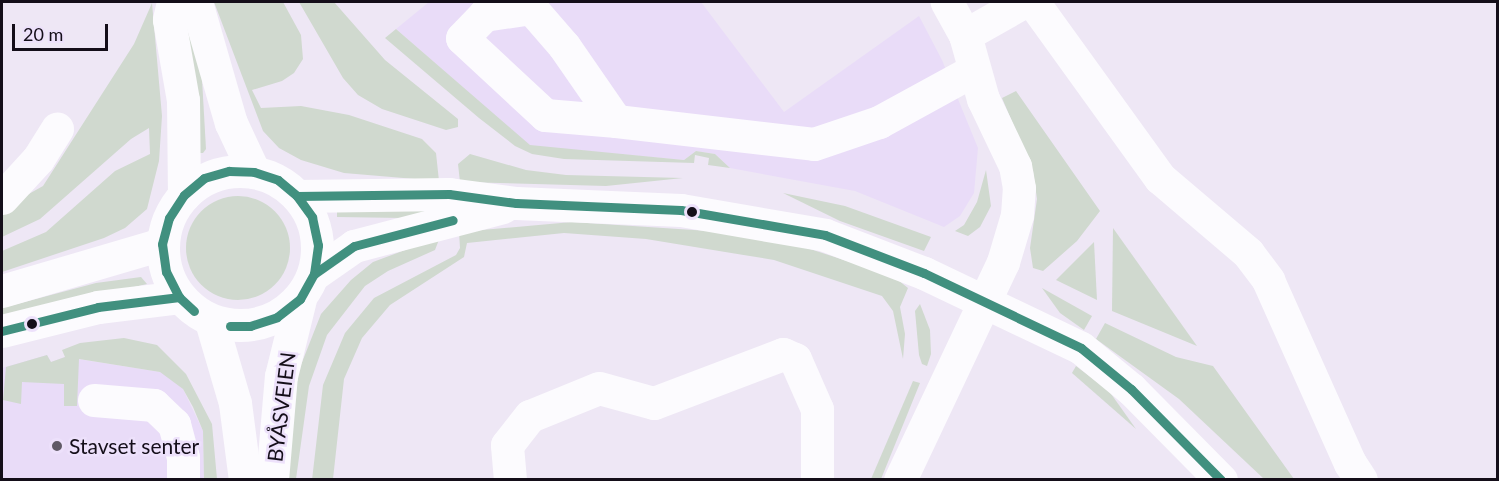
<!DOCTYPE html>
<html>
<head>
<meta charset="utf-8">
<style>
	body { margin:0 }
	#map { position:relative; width:1499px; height:481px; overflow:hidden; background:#eee7f5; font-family:Lato,sans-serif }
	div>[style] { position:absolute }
	.built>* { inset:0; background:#e9dcf8 }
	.green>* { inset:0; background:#d0d9cf }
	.round { border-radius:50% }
	.minor>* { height:33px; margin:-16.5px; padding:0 16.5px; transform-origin:16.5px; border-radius:16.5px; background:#fcfbfe }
	.major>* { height:33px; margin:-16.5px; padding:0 16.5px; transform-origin:16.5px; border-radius:16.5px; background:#fcfbfe }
	.major>.ring { margin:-16.5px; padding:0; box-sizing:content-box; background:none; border:33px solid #fcfbfe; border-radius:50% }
	.bus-1>* { height:9px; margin:-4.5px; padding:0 4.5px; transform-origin:4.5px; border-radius:4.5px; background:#41907f }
	.dots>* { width:16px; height:16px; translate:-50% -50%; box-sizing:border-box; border:3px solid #ede1fb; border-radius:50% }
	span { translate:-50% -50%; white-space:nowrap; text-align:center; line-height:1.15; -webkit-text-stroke:5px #ede1fb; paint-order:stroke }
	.street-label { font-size:21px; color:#140e19 }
	.poi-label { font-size:21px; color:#140e19 }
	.left { translate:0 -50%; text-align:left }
	.frame { position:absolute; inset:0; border:3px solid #140e19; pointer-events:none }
	.scale { position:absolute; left:12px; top:24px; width:96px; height:27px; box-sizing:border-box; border:3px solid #140e19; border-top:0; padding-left:8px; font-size:18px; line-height:21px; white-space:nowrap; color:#140e19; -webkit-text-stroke:4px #ede1fb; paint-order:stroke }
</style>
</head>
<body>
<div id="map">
	<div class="built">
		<i style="clip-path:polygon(429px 2px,701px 2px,784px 112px,919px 16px,942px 60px,978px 148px,974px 193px,960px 216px,944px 227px,855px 191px,730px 168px,715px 154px,696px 151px,684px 160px,530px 146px,396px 29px)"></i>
		<i style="clip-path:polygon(47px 355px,51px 362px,65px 357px,160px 372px,173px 378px,183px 389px,203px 431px,204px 479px,2px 480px,2px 368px)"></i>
	</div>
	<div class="green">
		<i style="clip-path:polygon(214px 2px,283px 2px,301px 35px,303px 59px,294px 73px,282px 81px,252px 90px,261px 108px,301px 106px,349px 115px,422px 139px,436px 153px,439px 181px,344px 173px,301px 160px,279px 148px,263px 131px)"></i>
		<i style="clip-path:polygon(299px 2px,334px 2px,385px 60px,458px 119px,458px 127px,446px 130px,382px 109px,358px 95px,343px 78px)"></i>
		<i style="clip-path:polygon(152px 3px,162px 116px,159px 161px,147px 209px,125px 228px,104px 238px,2px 272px,2px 251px,46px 232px,115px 171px,150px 154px,149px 128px,131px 139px,40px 219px,2px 237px,2px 209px,43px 186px,134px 44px)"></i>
		<i style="clip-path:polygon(185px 17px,202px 79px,206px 149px,203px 153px,200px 153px)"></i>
		<i style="clip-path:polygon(396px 29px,530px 145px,684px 160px,696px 151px,715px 154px,730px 168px,708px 165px,709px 158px,695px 155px,694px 163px,564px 159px,532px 154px,515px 146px,479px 118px,385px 38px)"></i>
		<i style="clip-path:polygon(1016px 91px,1100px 211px,1077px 241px,1043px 271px,1033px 268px,1030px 248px,1037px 199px,1033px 171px,1002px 98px)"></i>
		<i style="clip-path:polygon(470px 154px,526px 170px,566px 175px,683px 178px,606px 186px,460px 182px,458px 164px)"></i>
		<i style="clip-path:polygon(986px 170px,991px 206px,980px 227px,968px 236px,955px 231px,964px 225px,977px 202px)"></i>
		<i style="clip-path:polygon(783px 193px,845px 206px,931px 237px,924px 251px,840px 221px)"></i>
		<i class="round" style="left:186px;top:196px;width:104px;height:104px"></i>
		<i style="clip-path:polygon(438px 205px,438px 213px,403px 218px,337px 217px,337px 211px)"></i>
		<i style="clip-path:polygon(572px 222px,724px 232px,807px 248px,893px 276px,908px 288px,900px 307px,905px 334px,903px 359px,893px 311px,882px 296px,774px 260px,646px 239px,564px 233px,467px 243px,464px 257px,390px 305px,362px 338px,344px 379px,333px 479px,312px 480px,323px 385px,345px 333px,374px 298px,456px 255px,460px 248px,459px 232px)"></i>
		<i style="clip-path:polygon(1113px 228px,1197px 346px,1112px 311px)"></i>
		<i style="clip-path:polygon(440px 237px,435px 250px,388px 271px,365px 286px,327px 335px,309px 386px,296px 479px,283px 480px,297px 375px,321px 314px,351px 280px,373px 262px)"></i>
		<i style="clip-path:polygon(1094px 242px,1097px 300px,1056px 280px)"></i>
		<i style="clip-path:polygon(141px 277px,147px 284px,2px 318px,2px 308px,96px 283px)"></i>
		<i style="clip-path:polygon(1042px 288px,1092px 316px,1084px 330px,1060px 313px)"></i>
		<i style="clip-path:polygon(920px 304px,930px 330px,931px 354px,927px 366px,922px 364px,919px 355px,915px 311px)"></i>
		<i style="clip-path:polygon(1105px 323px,1176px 357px,1213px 366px,1294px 479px,1264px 479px,1179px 399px,1096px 339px)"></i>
		<i style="clip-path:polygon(124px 338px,157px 345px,186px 374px,212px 424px,217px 479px,204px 479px,203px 431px,193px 407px,183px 389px,160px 372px,79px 359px,77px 406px,64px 406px,64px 384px,22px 382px,21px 404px,3px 400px,6px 367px,47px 355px,51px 362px,65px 357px,62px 350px,80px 343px)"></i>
		<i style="clip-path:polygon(1076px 366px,1109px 391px,1136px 429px,1072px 373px)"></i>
		<i style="clip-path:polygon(913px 381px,920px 383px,881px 479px,871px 479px)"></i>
	</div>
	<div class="minor">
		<i style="left:1033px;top:2px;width:217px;rotate:54.2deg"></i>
		<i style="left:1160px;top:178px;width:116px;rotate:40.4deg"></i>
		<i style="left:1248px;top:253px;width:34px;rotate:53deg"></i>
		<i style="left:1268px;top:280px;width:201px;rotate:65.9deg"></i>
		<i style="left:1350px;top:463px;width:20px;rotate:57deg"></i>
		<i style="left:965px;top:35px;width:67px;rotate:-29.6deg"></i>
		<i style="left:616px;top:121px;width:71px;rotate:-175.2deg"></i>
		<i style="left:545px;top:115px;width:113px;rotate:-137.1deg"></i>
		<i style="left:462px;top:38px;width:32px;rotate:-46deg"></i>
		<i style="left:484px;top:15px;width:48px;rotate:-8.5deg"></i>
		<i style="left:531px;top:8px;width:50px;rotate:49deg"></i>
		<i style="left:564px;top:46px;width:91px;rotate:55.3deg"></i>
		<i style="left:616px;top:121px;width:199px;rotate:6.6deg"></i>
		<i style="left:814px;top:144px;width:69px;rotate:-18.7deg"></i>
		<i style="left:879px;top:122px;width:108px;rotate:-28.7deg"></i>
		<i style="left:297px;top:196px;width:152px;rotate:-0.8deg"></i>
		<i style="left:449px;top:194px;width:68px;rotate:7.7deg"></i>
		<i style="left:516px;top:203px;width:165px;rotate:2.4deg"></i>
		<i style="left:681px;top:210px;width:146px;rotate:9.8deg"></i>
		<i style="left:825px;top:235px;width:106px;rotate:21deg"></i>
		<i style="left:924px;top:273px;width:174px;rotate:25.5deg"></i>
		<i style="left:1081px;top:348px;width:65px;rotate:39.4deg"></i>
		<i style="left:1131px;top:389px;width:128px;rotate:45.3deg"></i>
		<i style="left:2px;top:198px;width:53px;rotate:-47.3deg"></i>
		<i style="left:38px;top:159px;width:36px;rotate:-58deg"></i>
		<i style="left:314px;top:274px;width:49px;rotate:-35deg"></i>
		<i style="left:354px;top:246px;width:154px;rotate:-14.7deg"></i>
		<i style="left:2px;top:291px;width:167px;rotate:-16.4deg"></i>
		<i style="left:2px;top:331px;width:99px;rotate:-14deg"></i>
		<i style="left:98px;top:307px;width:82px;rotate:-7deg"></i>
		<i style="left:94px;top:400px;width:60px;rotate:4.8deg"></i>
		<i style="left:154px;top:405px;width:28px;rotate:44deg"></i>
		<i style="left:174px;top:424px;width:34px;rotate:75deg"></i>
		<i style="left:183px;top:457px;width:23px;rotate:90deg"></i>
		<i style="left:510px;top:480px;width:35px;rotate:-95deg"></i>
		<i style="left:507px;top:445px;width:37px;rotate:-52deg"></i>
		<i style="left:530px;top:416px;width:74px;rotate:-22.1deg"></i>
		<i style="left:599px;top:388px;width:57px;rotate:15.3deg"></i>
		<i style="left:654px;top:403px;width:138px;rotate:-20.8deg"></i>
		<i style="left:783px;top:354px;width:13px;rotate:23deg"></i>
		<i style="left:795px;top:359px;width:55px;rotate:66.3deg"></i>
		<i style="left:817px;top:409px;width:71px;rotate:90deg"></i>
		<i style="left:900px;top:480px;width:241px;rotate:-64.7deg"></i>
		<i style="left:1003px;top:262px;width:49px;rotate:-73.4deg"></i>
		<i style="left:1017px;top:215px;width:27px;rotate:-86deg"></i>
		<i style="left:1019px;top:188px;width:22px;rotate:-100deg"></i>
		<i style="left:1015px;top:166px;width:74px;rotate:-115.5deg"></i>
		<i style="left:983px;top:99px;width:66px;rotate:-105.7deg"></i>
		<i style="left:965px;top:35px;width:38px;rotate:-119deg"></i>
	</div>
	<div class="major">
		<i style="left:173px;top:2px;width:18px;rotate:103deg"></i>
		<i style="left:169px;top:20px;width:81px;rotate:80.1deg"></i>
		<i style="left:183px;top:100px;width:95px;rotate:89.4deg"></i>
		<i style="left:196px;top:2px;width:126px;rotate:73.9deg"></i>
		<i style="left:231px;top:123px;width:54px;rotate:64.9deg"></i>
		<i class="ring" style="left:163px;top:171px;width:121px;height:121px"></i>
		<i style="left:211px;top:321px;width:85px;rotate:73.7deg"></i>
		<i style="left:235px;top:403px;width:78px;rotate:82.6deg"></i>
		<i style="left:272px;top:480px;width:104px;rotate:-85.1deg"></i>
		<i style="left:281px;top:376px;width:79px;rotate:-76.1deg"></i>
	</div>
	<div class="bus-1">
		<i style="left:297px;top:196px;width:152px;rotate:-0.8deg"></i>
		<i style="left:449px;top:194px;width:68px;rotate:7.7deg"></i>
		<i style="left:516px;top:203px;width:165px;rotate:2.4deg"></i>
		<i style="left:681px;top:210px;width:146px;rotate:9.8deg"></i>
		<i style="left:825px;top:235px;width:106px;rotate:21deg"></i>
		<i style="left:924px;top:273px;width:174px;rotate:25.5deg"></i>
		<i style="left:1081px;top:348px;width:65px;rotate:39.4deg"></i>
		<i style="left:1131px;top:389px;width:128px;rotate:45.3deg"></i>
		<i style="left:314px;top:274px;width:49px;rotate:-35deg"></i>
		<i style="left:354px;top:246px;width:102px;rotate:-14.7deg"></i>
		<i style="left:194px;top:311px;width:21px;rotate:-137deg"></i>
		<i style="left:179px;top:297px;width:28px;rotate:-117deg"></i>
		<i style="left:166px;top:272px;width:28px;rotate:-98deg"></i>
		<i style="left:162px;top:244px;width:27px;rotate:-75deg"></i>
		<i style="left:169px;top:218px;width:27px;rotate:-57deg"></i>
		<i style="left:184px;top:195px;width:26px;rotate:-40deg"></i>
		<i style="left:204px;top:178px;width:26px;rotate:-16deg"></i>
		<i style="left:229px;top:171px;width:25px;rotate:2deg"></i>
		<i style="left:254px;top:172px;width:25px;rotate:18deg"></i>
		<i style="left:278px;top:180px;width:25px;rotate:40deg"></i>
		<i style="left:297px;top:196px;width:26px;rotate:54deg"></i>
		<i style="left:312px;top:217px;width:29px;rotate:78deg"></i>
		<i style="left:230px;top:326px;width:20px"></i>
		<i style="left:250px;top:326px;width:28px;rotate:-18deg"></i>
		<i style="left:277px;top:317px;width:29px;rotate:-38deg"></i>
		<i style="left:300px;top:299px;width:29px;rotate:-61deg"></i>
		<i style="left:314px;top:274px;width:29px;rotate:-82deg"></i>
		<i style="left:2px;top:331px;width:99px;rotate:-14deg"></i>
		<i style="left:98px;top:307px;width:82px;rotate:-7deg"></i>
	</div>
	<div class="dots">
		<i style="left:692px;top:212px;background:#140e19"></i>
		<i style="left:32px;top:324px;background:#140e19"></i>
		<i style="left:57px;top:446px;background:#605a66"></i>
	</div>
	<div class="street-label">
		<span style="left:281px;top:407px;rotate:-83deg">BYÅSVEIEN</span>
	</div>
	<div class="poi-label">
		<span class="left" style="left:69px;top:446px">Stavset senter</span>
	</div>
	<div class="frame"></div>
	<div class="scale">20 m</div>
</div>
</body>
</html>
